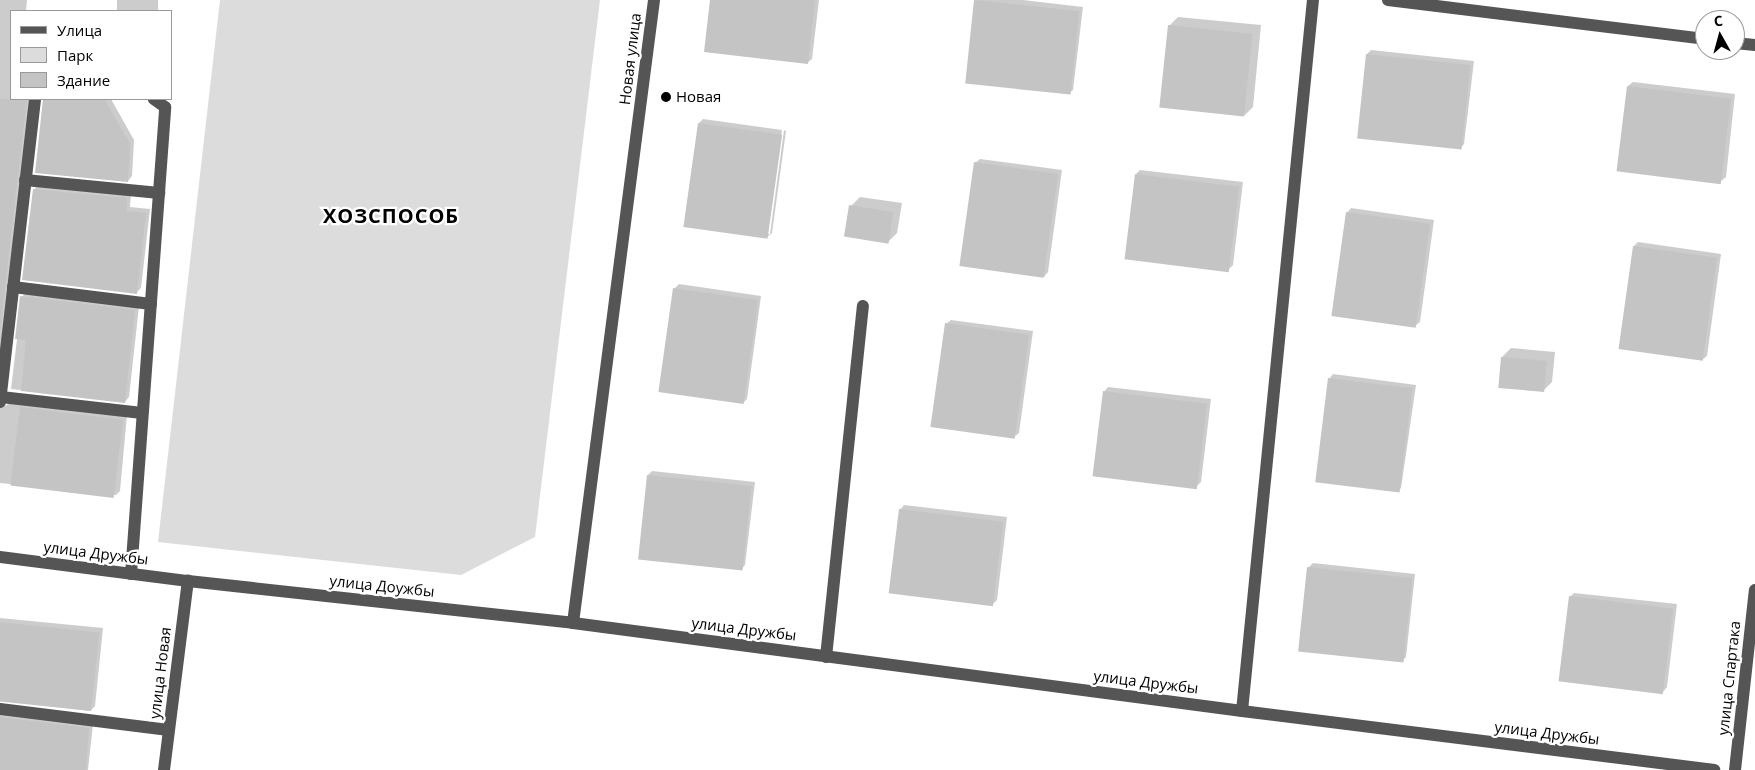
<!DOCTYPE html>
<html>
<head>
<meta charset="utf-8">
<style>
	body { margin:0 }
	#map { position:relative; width:1755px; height:770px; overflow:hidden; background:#fff; font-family:"Open Sans",sans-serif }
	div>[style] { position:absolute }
	.green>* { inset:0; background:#dcdcdc }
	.shadow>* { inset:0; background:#0003; transform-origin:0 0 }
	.building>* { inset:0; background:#c4c4c4; transform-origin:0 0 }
	.minor>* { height:12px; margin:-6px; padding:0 6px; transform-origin:6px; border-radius:6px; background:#555 }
	.dots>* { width:14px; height:14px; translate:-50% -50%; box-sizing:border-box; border:2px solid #fff; border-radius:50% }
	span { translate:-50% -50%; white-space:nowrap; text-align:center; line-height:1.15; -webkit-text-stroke:4.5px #fff; paint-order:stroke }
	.street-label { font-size:15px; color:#000 }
	.poi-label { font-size:15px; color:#000 }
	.left { translate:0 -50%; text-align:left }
	.district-label { font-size:20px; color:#000; font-weight:700; letter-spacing:1px }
	.legend { position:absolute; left:10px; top:10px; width:162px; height:90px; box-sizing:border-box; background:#fff; border:1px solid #999; margin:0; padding:6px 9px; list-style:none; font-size:15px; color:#000 }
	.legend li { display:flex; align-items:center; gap:10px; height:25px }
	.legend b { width:25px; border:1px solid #999 }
	.north { position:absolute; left:1695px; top:10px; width:50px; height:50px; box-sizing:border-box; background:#fff; border:1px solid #999; border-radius:50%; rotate:353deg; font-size:14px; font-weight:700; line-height:20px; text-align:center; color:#000 }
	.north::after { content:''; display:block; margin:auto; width:18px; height:22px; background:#000; clip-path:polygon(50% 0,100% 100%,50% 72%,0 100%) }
</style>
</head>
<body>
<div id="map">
	<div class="green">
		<i style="clip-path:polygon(220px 0,600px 0,535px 537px,461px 575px,158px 542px)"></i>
	</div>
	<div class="shadow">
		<i style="clip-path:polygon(0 0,27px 0,26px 11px,11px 11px,11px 99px,30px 99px,0 366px)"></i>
		<i style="left:117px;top:0;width:41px;height:11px"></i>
		<i style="clip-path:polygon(711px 0,819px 0,812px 59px,807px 63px)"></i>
		<i style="clip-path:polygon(976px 0,1023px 0,1083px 7px,1073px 90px,1068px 94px,966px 82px)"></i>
		<i style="clip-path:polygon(1178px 17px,1261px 25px,1253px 107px,1244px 116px,1169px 26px)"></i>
		<i style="clip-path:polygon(1371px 50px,1474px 61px,1464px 144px,1460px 149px,1367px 54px)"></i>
		<i style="clip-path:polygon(1633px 82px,1735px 94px,1726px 177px,1721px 181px,1628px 86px)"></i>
		<i style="clip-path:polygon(44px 99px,111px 99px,134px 140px,132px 176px,128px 181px)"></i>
		<i style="clip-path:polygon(703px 119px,782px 130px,767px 234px,770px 234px,784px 130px,786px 131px,772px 233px,767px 237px,699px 123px)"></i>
		<i style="clip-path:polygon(980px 159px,1062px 170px,1048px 272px,1044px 277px,975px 163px)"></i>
		<i style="clip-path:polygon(1140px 170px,1243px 182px,1233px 265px,1229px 269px,1136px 174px)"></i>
		<i style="clip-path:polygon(38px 185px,131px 194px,130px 207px,150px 209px,141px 288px,136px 293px,34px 190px)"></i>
		<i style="clip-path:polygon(860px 197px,902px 203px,897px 233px,888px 242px,851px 206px)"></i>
		<i style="clip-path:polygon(1351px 208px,1434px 220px,1420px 322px,1415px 326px,1347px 213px)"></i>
		<i style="clip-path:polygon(1638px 242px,1721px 254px,1707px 356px,1702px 360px,1634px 246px)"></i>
		<i style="clip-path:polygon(679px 284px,761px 296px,747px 399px,743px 403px,674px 289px)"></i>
		<i style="clip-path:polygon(26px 292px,139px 306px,129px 397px,125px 402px,11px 389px,22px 297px)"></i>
		<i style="clip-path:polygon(951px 320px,1033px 331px,1019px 433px,1014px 437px,946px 324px)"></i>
		<i style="clip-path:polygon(1511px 348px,1555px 352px,1552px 382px,1543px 391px,1502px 357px)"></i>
		<i style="clip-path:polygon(1333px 374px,1416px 385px,1401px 488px,1397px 492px,1329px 379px)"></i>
		<i style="clip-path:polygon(1108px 387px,1211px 399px,1201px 482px,1197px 486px,1104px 392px)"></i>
		<i style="clip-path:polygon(12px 402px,127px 415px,120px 491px,116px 495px,0 483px,0 403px,5px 406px)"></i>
		<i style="clip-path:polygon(652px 471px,755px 482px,745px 565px,741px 570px,648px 475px)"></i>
		<i style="clip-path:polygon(904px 505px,1007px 517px,997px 600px,993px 604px,900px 510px)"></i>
		<i style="clip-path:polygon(1313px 563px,1415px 574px,1406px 657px,1401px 662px,1299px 650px,1309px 567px)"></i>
		<i style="clip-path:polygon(1574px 593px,1677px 604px,1667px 687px,1663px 692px,1570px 597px)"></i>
		<i style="clip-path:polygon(0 618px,103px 628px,95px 706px,90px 711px,0 700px)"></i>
		<i style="clip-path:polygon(0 711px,93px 724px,88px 770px,0 770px)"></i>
	</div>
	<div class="building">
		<i style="clip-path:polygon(710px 0,815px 0,808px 64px,704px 52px)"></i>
		<i style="left:974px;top:0;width:106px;height:84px;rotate:6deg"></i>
		<i style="left:1168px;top:25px;width:85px;height:83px;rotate:6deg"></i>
		<i style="left:1366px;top:54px;width:105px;height:85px;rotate:6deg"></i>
		<i style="left:1627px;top:86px;width:105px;height:86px;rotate:7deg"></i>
		<i style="clip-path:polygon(0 99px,27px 99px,0 331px)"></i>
		<i style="clip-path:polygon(43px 99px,105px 100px,130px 144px,128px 182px,35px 173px)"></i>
		<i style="left:698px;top:123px;width:85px;height:105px;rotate:8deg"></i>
		<i style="left:974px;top:162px;width:85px;height:105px;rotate:8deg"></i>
		<i style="left:1135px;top:174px;width:105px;height:86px;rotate:7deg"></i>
		<i style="clip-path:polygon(33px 189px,127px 198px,127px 211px,146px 213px,137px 294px,22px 280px)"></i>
		<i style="left:849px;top:205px;width:45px;height:32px;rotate:9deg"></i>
		<i style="left:1346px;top:212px;width:85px;height:105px;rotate:8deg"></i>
		<i style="left:1633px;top:246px;width:85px;height:104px;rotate:8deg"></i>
		<i style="left:673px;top:288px;width:86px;height:105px;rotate:8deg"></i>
		<i style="clip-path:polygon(20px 296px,135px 310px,125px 403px,21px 391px,26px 340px,15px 339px)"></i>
		<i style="left:945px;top:323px;width:85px;height:105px;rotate:8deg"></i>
		<i style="left:1501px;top:357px;width:46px;height:31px;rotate:5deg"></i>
		<i style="left:1328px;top:378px;width:85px;height:105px;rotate:7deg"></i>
		<i style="left:1103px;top:391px;width:105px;height:86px;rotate:7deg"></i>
		<i style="left:20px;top:407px;width:104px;height:79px;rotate:7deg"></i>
		<i style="left:647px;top:475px;width:105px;height:85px;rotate:6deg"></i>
		<i style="left:899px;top:509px;width:105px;height:85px;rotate:7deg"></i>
		<i style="left:1307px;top:567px;width:106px;height:85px;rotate:6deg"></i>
		<i style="left:1569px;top:596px;width:105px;height:86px;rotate:7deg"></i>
		<i style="left:0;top:622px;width:100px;height:79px;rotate:6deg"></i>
		<i style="clip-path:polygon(0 717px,89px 728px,86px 770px,0 770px)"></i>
	</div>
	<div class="minor">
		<i style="left:1388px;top:0;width:319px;rotate:7deg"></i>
		<i style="left:1735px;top:43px;width:20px;rotate:6deg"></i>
		<i style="left:25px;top:180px;width:135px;rotate:5.5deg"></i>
		<i style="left:13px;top:287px;width:139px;rotate:7deg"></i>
		<i style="left:1px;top:397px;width:142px;rotate:6.5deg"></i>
		<i style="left:0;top:402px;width:305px;rotate:-83.4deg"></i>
		<i style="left:0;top:557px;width:190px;rotate:7.3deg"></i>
		<i style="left:188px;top:581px;width:387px;rotate:6.2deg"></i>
		<i style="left:573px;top:623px;width:675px;rotate:7.49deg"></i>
		<i style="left:1242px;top:711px;width:476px;rotate:7.1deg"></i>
		<i style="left:131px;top:574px;width:468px;rotate:-85.8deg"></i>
		<i style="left:165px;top:107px;width:14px;rotate:-144deg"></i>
		<i style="left:573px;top:623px;width:628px;rotate:-82.59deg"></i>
		<i style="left:826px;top:657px;width:353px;rotate:-84deg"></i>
		<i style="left:0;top:709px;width:170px;rotate:7.1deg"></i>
		<i style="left:1242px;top:711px;width:715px;rotate:-84.3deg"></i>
		<i style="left:164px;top:770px;width:191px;rotate:-82.8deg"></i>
		<i style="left:1735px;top:770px;width:181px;rotate:-83.7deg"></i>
	</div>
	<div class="dots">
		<i style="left:666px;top:97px;background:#000"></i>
	</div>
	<div class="street-label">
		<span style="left:630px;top:59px;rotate:-83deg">Новая улица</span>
		<span style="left:96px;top:553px;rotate:7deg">улица Дружбы</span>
		<span style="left:382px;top:586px;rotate:6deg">улица Доужбы</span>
		<span style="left:744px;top:629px;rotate:7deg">улица Дружбы</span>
		<span style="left:160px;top:673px;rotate:-83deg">улица Новая</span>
		<span style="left:1729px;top:678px;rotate:-84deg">улица Спартака</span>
		<span style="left:1146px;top:682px;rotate:7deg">улица Дружбы</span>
		<span style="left:1547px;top:733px;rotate:7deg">улица Дружбы</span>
	</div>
	<div class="poi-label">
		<span class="left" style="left:676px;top:97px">Новая</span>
	</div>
	<div class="district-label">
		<span style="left:391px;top:215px">ХОЗСПОСОБ</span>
	</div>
	<ul class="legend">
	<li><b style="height:6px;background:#555"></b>Улица</li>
	<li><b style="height:14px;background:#dcdcdc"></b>Парк</li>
	<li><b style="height:14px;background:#c4c4c4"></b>Здание</li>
	</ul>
	<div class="north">С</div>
</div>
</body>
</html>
